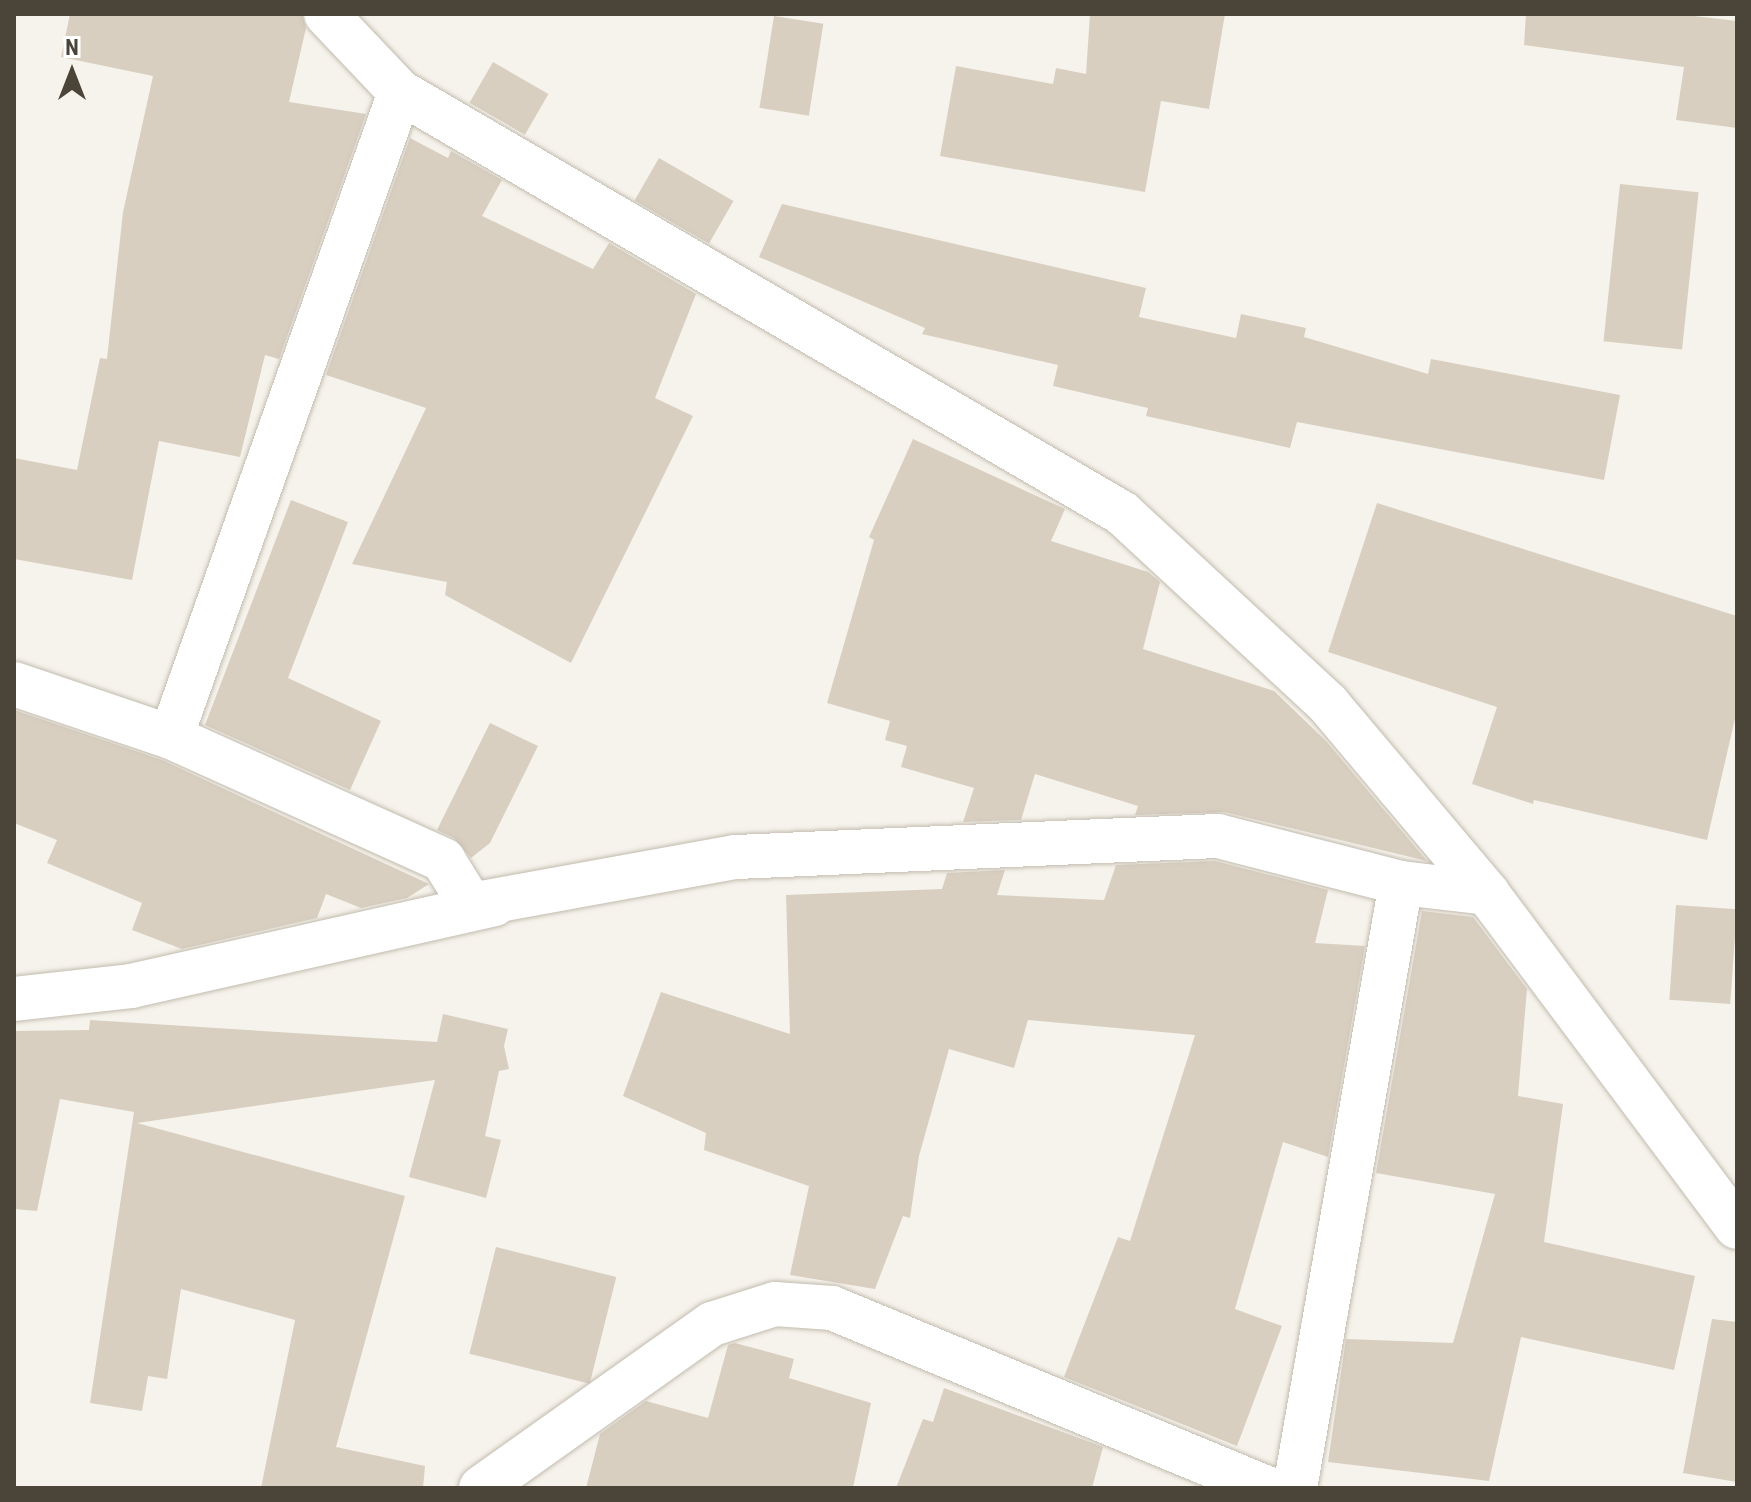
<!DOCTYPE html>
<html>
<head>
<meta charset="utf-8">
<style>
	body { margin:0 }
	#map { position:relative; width:1751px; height:1502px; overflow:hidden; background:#f6f3ec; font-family:"Roboto Condensed",sans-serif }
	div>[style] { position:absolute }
	.building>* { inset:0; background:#d8cfc1; transform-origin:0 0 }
	.roads { filter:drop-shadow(0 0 2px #c2bbae) drop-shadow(0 0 2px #c2bbae) }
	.minor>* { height:44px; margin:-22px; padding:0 22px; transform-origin:22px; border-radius:22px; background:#fff }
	span { translate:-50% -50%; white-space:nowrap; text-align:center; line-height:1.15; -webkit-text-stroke:8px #fff; paint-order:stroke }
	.frame { position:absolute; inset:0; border:16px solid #4b4439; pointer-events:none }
	.north { position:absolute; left:32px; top:32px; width:80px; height:80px; -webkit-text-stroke:6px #fff; paint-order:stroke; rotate:0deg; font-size:22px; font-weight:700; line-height:32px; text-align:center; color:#4b4439 }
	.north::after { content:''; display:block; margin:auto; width:28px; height:36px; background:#4b4439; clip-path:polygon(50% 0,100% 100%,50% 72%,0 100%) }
</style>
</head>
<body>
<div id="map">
	<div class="building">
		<i style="clip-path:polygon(70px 14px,302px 14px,306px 28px,289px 102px,366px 114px,279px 359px,265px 355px,240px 457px,159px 441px,132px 580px,14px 559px,14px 458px,77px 470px,100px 358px,107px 359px,123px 212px,153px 76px,61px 57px)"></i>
		<i style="clip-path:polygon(1090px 14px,1225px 14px,1209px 109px,1161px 101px,1145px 192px,940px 156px,956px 66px,1053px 84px,1056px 68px,1086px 74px)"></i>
		<i style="clip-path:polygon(1526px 14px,1677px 14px,1737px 21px,1737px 128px,1676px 120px,1684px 67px,1524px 45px)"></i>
		<i style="left:774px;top:16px;width:50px;height:93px;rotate:9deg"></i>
		<i style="left:493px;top:62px;width:64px;height:47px;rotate:30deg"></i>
		<i style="clip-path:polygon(410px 138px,448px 158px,451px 151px,502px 180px,482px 216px,593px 269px,609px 243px,696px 294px,655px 398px,693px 416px,571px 663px,445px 595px,447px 582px,352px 564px,426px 408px,326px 375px)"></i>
		<i style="left:659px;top:158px;width:86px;height:49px;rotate:30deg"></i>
		<i style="left:1620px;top:184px;width:79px;height:158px;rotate:6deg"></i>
		<i style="clip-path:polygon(782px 204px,1146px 288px,1139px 317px,1236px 338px,1241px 314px,1306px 328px,1304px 337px,1428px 374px,1431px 359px,1620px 395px,1604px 480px,1297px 422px,1290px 448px,1146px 416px,1148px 408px,1053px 386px,1058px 365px,922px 334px,925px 328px,759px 257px)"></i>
		<i style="clip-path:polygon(913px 439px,1065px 509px,1051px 541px,1148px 572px,1160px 582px,1143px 649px,1274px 691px,1326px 741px,1427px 861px,1224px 812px,1135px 815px,1138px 806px,1035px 774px,1021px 820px,963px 822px,974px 788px,901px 767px,907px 746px,885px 740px,890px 721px,827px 703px,874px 540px,869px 537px)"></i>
		<i style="clip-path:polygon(291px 500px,348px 522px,288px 678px,381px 721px,350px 790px,205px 725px)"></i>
		<i style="clip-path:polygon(1377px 503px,1737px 616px,1737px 710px,1707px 840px,1534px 800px,1533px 804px,1472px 784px,1497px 707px,1328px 652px)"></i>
		<i style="clip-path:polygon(14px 710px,162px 760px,429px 884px,407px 898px,361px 908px,326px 894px,317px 918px,182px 949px,132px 930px,142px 903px,47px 863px,57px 840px,14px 823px)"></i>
		<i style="clip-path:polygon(490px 723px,538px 746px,490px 843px,471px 858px,454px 838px,437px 830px)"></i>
		<i style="clip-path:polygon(1215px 861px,1328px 890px,1315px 943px,1365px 946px,1328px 1157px,1283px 1142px,1235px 1309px,1282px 1326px,1237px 1446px,1064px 1377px,1118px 1237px,1130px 1241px,1195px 1035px,1028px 1020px,1014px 1068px,949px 1049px,919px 1156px,910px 1218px,903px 1216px,875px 1289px,790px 1275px,809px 1186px,704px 1150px,706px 1133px,623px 1096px,661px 992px,790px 1034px,786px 895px,942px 889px,947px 873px,1005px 870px,997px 895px,1104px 900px,1116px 865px)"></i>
		<i style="left:1676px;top:905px;width:61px;height:95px;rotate:4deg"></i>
		<i style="clip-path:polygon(1422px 911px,1473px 917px,1527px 989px,1518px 1096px,1563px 1104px,1544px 1242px,1695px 1276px,1674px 1370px,1521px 1337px,1489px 1481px,1328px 1462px,1346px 1339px,1453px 1343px,1495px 1194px,1376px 1173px)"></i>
		<i style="clip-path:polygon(443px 1014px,508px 1029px,504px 1046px,509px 1069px,499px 1071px,485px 1136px,501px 1140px,486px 1198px,409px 1177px,435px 1080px,137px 1123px,405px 1196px,336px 1447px,425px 1466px,423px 1488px,261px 1488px,295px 1320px,181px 1289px,167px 1379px,148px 1376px,142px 1411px,90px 1403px,134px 1112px,60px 1099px,37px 1211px,14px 1209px,14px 1031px,89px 1030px,90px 1020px,437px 1042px)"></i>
		<i style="left:496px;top:1247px;width:124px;height:110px;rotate:14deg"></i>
		<i style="clip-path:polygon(1712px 1319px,1737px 1322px,1737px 1482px,1683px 1473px)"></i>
		<i style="clip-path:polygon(735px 1343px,794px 1359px,789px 1378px,871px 1403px,853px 1488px,586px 1488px,600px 1434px,646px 1401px,708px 1418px,728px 1345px)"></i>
		<i style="clip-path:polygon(944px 1388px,1103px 1447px,1092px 1488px,896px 1488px,923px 1419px,933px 1422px)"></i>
	</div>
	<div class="roads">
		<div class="minor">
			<i style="left:326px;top:14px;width:108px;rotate:46.5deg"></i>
			<i style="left:400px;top:92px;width:836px;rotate:30.25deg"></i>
			<i style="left:1122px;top:513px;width:281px;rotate:42.8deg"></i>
			<i style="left:1328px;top:704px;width:247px;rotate:49.9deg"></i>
			<i style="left:14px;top:684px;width:166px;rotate:18.7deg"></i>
			<i style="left:171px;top:737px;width:684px;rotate:-70.45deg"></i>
			<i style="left:171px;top:737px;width:299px;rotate:24.3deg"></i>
			<i style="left:443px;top:860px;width:53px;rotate:58.1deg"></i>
			<i style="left:471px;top:905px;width:269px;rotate:-10.3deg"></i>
			<i style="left:736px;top:857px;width:482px;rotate:-2.5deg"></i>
			<i style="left:1218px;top:836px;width:189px;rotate:14.4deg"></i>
			<i style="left:1401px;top:883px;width:87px;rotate:6.6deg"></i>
			<i style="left:1487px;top:893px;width:417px;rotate:53.2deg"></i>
			<i style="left:14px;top:999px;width:118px;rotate:-6.3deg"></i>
			<i style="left:131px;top:986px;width:372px;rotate:-12.7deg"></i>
			<i style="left:494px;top:904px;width:8px;rotate:173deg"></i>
			<i style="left:481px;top:1488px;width:283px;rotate:-35.4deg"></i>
			<i style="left:712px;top:1324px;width:66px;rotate:-17.6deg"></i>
			<i style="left:775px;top:1304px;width:57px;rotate:4deg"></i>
			<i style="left:832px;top:1308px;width:471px;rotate:22.5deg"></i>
			<i style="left:1295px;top:1488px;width:614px;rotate:-80.06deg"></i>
		</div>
	</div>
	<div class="frame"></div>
	<div class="north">N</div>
</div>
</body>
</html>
